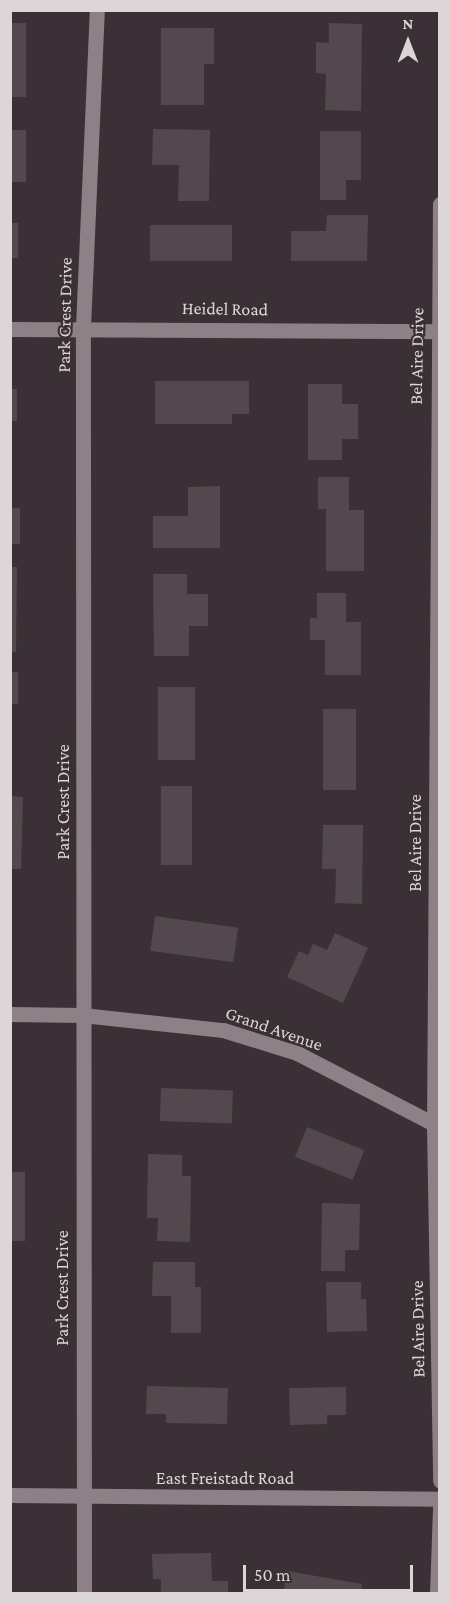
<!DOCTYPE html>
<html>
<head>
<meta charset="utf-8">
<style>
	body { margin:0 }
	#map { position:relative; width:450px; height:1604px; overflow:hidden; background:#3a3035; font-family:"Crimson Pro",serif }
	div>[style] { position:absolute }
	.building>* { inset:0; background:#53484e; transform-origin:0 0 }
	.street>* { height:15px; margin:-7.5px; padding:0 7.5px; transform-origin:7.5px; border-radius:7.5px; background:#8d8187 }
	.secondary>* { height:15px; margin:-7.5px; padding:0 7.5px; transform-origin:7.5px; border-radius:7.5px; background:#8d8187 }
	span { translate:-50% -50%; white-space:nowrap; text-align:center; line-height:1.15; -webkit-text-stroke:4.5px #3a3035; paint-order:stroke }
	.street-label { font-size:18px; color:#ddd6d9 }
	.frame { position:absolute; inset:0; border:12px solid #ddd6d9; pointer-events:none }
	.north { position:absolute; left:378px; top:12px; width:60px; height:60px; -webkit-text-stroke:4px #3a3035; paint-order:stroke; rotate:0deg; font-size:16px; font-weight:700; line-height:24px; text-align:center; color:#ddd6d9 }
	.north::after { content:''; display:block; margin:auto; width:21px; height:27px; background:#ddd6d9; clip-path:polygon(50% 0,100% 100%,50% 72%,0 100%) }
	.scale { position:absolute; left:243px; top:1565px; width:170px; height:27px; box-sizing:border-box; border:3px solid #ddd6d9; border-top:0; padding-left:8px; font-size:18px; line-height:21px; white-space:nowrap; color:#ddd6d9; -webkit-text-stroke:4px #3a3035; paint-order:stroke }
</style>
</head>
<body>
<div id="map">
	<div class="building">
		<i style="left:10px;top:23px;width:16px;height:74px"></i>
		<i style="clip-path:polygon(329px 23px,362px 24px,361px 111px,325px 110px,326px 74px,316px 73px,316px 42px,329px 43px)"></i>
		<i style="clip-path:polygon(161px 28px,214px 28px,214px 64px,204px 64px,204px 105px,161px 105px)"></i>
		<i style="clip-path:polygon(153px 129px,210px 130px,209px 201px,178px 201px,179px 165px,152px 165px)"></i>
		<i style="left:10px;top:130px;width:16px;height:52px"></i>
		<i style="clip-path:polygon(320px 131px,361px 131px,361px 180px,346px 180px,346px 200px,320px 200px)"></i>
		<i style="clip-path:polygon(327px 215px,368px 215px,367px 261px,291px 261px,291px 231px,326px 231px)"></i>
		<i style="left:10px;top:223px;width:8px;height:35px"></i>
		<i style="left:150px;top:225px;width:82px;height:36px"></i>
		<i style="clip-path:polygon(155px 381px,249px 381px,249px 414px,232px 414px,232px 424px,155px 424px)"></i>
		<i style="clip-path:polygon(308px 384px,342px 384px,342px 404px,358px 404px,358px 439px,342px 439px,342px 460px,308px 460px)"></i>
		<i style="left:10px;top:389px;width:7px;height:32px"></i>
		<i style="clip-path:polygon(318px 477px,349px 477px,349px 510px,364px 510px,364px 571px,326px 571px,326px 509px,318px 509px)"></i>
		<i style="clip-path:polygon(220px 486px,220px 548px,153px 548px,153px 516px,188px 516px,188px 487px)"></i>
		<i style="left:10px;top:508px;width:10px;height:36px"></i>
		<i style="clip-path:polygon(10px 567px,17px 567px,16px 652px,10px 652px)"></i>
		<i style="clip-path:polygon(153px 574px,187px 574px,187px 594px,208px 594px,208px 626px,189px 626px,189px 656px,154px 656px)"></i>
		<i style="clip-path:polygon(317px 593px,346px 593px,346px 622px,361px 622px,361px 675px,325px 675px,325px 640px,310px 640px,310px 618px,317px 618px)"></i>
		<i style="left:10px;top:672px;width:8px;height:32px"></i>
		<i style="left:158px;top:687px;width:37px;height:73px"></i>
		<i style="left:323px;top:709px;width:33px;height:81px"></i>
		<i style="left:161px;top:786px;width:31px;height:79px"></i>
		<i style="clip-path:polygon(10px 796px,23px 797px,21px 869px,10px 869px)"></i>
		<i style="clip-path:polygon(323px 825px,363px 825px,362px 904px,335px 903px,336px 869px,322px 869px)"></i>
		<i style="left:155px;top:916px;width:84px;height:35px;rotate:8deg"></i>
		<i style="clip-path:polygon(335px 933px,368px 948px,343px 1003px,287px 977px,299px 951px,308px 955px,313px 944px,327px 950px)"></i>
		<i style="left:161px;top:1088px;width:72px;height:33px;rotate:2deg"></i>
		<i style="left:307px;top:1127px;width:62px;height:32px;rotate:22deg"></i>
		<i style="clip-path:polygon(148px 1154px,182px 1155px,182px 1176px,191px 1176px,190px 1242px,157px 1241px,158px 1218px,147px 1218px)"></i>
		<i style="left:10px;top:1172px;width:15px;height:69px"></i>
		<i style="clip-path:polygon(322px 1203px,360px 1204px,359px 1250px,345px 1250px,345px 1271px,321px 1271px)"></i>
		<i style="clip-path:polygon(153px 1262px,195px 1262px,195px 1287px,201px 1287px,201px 1333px,171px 1333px,171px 1296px,152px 1296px)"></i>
		<i style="clip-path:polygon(326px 1282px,361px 1282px,361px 1299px,366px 1299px,367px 1331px,327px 1332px)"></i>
		<i style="clip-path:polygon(147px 1386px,228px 1388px,227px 1424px,166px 1423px,166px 1414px,146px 1414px)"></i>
		<i style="clip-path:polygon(346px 1387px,346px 1415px,327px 1415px,327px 1424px,290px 1425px,289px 1388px)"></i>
		<i style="clip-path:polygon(211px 1553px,212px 1581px,228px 1581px,228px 1594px,161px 1594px,161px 1579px,153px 1579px,152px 1554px)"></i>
		<i style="clip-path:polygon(287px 1571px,362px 1584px,361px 1594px,283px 1594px)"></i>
	</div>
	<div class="street">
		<i style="left:440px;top:204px;width:921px;rotate:90.37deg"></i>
		<i style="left:434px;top:1125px;width:356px;rotate:89deg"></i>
		<i style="left:10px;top:329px;width:430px;rotate:0.3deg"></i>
		<i style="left:10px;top:1014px;width:72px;rotate:0.8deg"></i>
		<i style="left:82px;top:1015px;width:142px;rotate:6.1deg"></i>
		<i style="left:223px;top:1030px;width:77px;rotate:17.3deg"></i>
		<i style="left:297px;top:1053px;width:161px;rotate:27.4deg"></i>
		<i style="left:84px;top:1594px;width:1267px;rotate:-90.05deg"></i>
		<i style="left:83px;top:327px;width:317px;rotate:-87.5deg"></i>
		<i style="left:437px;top:1594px;width:87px;rotate:-88deg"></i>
	</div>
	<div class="secondary">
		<i style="left:10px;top:1495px;width:430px;rotate:0.5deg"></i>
	</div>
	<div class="street-label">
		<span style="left:225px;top:309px;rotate:1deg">Heidel Road</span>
		<span style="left:65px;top:315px;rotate:-89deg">Park Crest Drive</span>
		<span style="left:417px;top:356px;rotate:-89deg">Bel Aire Drive</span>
		<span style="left:63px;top:802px;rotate:-90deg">Park Crest Drive</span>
		<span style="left:415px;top:843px;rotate:-90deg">Bel Aire Drive</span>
		<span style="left:274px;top:1029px;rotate:19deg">Grand Avenue</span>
		<span style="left:62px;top:1288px;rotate:-90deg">Park Crest Drive</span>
		<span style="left:418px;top:1329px;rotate:-91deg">Bel Aire Drive</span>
		<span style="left:225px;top:1478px">East Freistadt Road</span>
	</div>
	<div class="frame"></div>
	<div class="north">N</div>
	<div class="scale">50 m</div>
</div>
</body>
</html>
